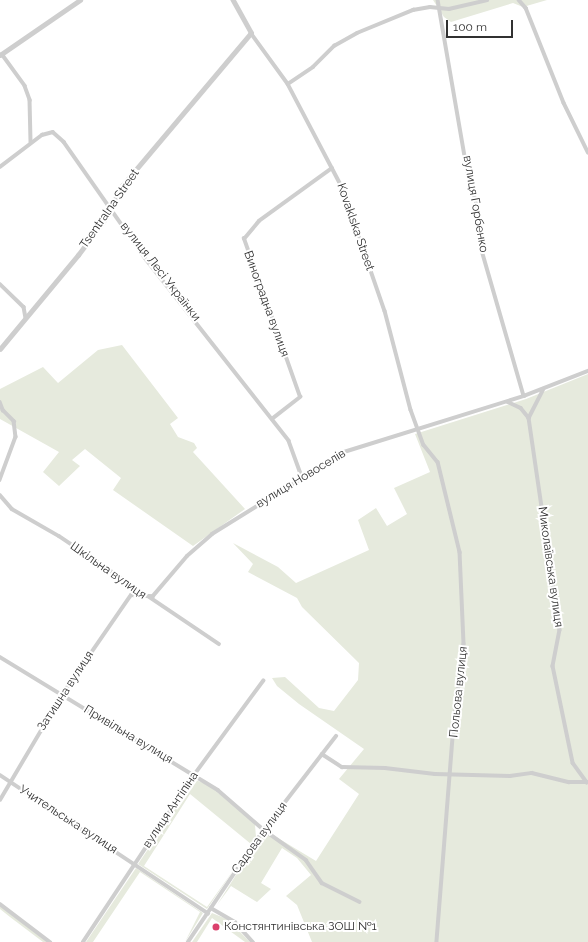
<!DOCTYPE html>
<html>
<head>
<meta charset="utf-8">
<style>
	body { margin:0 }
	#map { position:relative; width:588px; height:942px; overflow:hidden; background:#fff; font-family:Raleway,sans-serif }
	div>[style] { position:absolute }
	.green>* { inset:0; background:#e6eadd }
	.minor>* { height:3.5px; margin:-1.75px; padding:0 1.75px; transform-origin:1.75px; border-radius:1.75px; background:#cecece }
	.tertiary>* { height:4.5px; margin:-2.25px; padding:0 2.25px; transform-origin:2.25px; border-radius:2.25px; background:#cecece }
	.dots>* { width:11px; height:11px; translate:-50% -50%; box-sizing:border-box; border:2px solid #fff; border-radius:50% }
	span { translate:-50% -50%; white-space:nowrap; text-align:center; line-height:1.15; -webkit-text-stroke:4px #fff; paint-order:stroke }
	.street-label { font-size:12px; color:#313131 }
	.poi-label { font-size:12px; color:#313131 }
	.left { translate:0 -50%; text-align:left }
	.scale { position:absolute; left:446px; top:20px; width:67px; height:18px; box-sizing:border-box; border:2px solid #313131; border-top:0; padding-left:5px; font-size:12px; line-height:14px; white-space:nowrap; color:#313131; -webkit-text-stroke:3px #fff; paint-order:stroke }
</style>
</head>
<body>
<div id="map">
	<div class="green">
		<i style="clip-path:polygon(433px 0,547px 0,523px 7px,513px 3px,451px 22px,444px 17px)"></i>
		<i style="clip-path:polygon(122px 345px,178px 418px,170px 424px,178px 437px,194px 443px,197px 448px,193px 452px,245px 509px,193px 546px,113px 490px,121px 478px,85px 449px,72px 460px,80px 466px,59px 486px,43px 472px,59px 452px,0 419px,0 389px,43px 367px,58px 383px,98px 350px)"></i>
		<i style="clip-path:polygon(588px 374px,588px 942px,312px 942px,297px 905px,286px 896px,311px 875px,297px 858px,282px 848px,261px 883px,271px 889px,257px 902px,231px 886px,217px 905px,260px 837px,268px 832px,316px 861px,359px 794px,339px 779px,364px 749px,299px 704px,277px 686px,272px 678px,285px 677px,319px 708px,334px 711px,358px 680px,359px 663px,302px 607px,297px 598px,248px 572px,253px 564px,233px 543px,278px 567px,296px 583px,369px 550px,358px 520px,376px 508px,387px 526px,407px 514px,394px 488px,430px 472px,415px 434px,526px 399px)"></i>
		<i style="clip-path:polygon(195px 780px,207px 784px,248px 816px,255px 825px,256px 837px,251px 844px,190px 794px,144px 866px,207px 907px,237px 865px,207px 909px,138px 864px)"></i>
		<i style="clip-path:polygon(136px 868px,203px 913px,185px 942px,200px 912px,140px 872px,93px 942px,86px 942px)"></i>
		<i style="clip-path:polygon(0 906px,48px 942px,43px 942px,10px 917px,0 909px)"></i>
		<i style="clip-path:polygon(212px 913px,227px 919px,250px 942px,245px 942px,212px 918px,197px 942px,192px 942px)"></i>
	</div>
	<div class="minor">
		<i style="left:438px;top:0;width:176px;rotate:80.2deg"></i>
		<i style="left:468px;top:173px;width:32px;rotate:74deg"></i>
		<i style="left:477px;top:204px;width:43px;rotate:84.7deg"></i>
		<i style="left:481px;top:247px;width:155px;rotate:73.9deg"></i>
		<i style="left:519px;top:0;width:11px;rotate:49deg"></i>
		<i style="left:526px;top:8px;width:102px;rotate:68.2deg"></i>
		<i style="left:564px;top:103px;width:55px;rotate:63.9deg"></i>
		<i style="left:251px;top:33px;width:63px;rotate:54deg"></i>
		<i style="left:288px;top:84px;width:116px;rotate:62.3deg"></i>
		<i style="left:342px;top:187px;width:131px;rotate:70.9deg"></i>
		<i style="left:385px;top:311px;width:102px;rotate:75.3deg"></i>
		<i style="left:411px;top:410px;width:37px;rotate:70deg"></i>
		<i style="left:424px;top:445px;width:22px;rotate:51deg"></i>
		<i style="left:438px;top:462px;width:93px;rotate:76.3deg"></i>
		<i style="left:460px;top:552px;width:92px;rotate:87.5deg"></i>
		<i style="left:464px;top:644px;width:82px;rotate:97deg"></i>
		<i style="left:454px;top:725px;width:218px;rotate:94.5deg"></i>
		<i style="left:2px;top:54px;width:39px;rotate:54deg"></i>
		<i style="left:25px;top:86px;width:15px;rotate:70deg"></i>
		<i style="left:30px;top:100px;width:42px;rotate:88.6deg"></i>
		<i style="left:288px;top:84px;width:30px;rotate:-34deg"></i>
		<i style="left:313px;top:67px;width:30px;rotate:-45deg"></i>
		<i style="left:334px;top:46px;width:26px;rotate:-29deg"></i>
		<i style="left:357px;top:33px;width:61px;rotate:-22.3deg"></i>
		<i style="left:413px;top:10px;width:17px;rotate:-10deg"></i>
		<i style="left:430px;top:7px;width:19px;rotate:6deg"></i>
		<i style="left:449px;top:9px;width:39px;rotate:-13deg"></i>
		<i style="left:0;top:167px;width:53px;rotate:-37.3deg"></i>
		<i style="left:42px;top:135px;width:11px;rotate:-15deg"></i>
		<i style="left:53px;top:132px;width:15px;rotate:42deg"></i>
		<i style="left:64px;top:142px;width:143px;rotate:55deg"></i>
		<i style="left:146px;top:259px;width:231px;rotate:51.8deg"></i>
		<i style="left:289px;top:441px;width:38px;rotate:70deg"></i>
		<i style="left:0;top:284px;width:33px;rotate:44deg"></i>
		<i style="left:24px;top:307px;width:11px;rotate:80deg"></i>
		<i style="left:544px;top:389px;width:33px;rotate:117deg"></i>
		<i style="left:529px;top:418px;width:214px;rotate:81.7deg"></i>
		<i style="left:560px;top:630px;width:37px;rotate:101deg"></i>
		<i style="left:553px;top:666px;width:99px;rotate:78.3deg"></i>
		<i style="left:573px;top:763px;width:24px;rotate:54deg"></i>
		<i style="left:0;top:402px;width:9px;rotate:69deg"></i>
		<i style="left:3px;top:410px;width:16px;rotate:45deg"></i>
		<i style="left:14px;top:421px;width:16px;rotate:83deg"></i>
		<i style="left:16px;top:437px;width:46px;rotate:110.4deg"></i>
		<i style="left:508px;top:402px;width:14px;rotate:25deg"></i>
		<i style="left:521px;top:408px;width:13px;rotate:51deg"></i>
		<i style="left:272px;top:419px;width:36px;rotate:-38deg"></i>
		<i style="left:300px;top:397px;width:168px;rotate:-109.5deg"></i>
		<i style="left:244px;top:239px;width:23px;rotate:-50deg"></i>
		<i style="left:259px;top:221px;width:90px;rotate:-36deg"></i>
		<i style="left:0;top:495px;width:18px;rotate:49deg"></i>
		<i style="left:12px;top:509px;width:54px;rotate:29.9deg"></i>
		<i style="left:59px;top:536px;width:193px;rotate:34deg"></i>
		<i style="left:0;top:657px;width:255px;rotate:31.4deg"></i>
		<i style="left:218px;top:790px;width:61px;rotate:41deg"></i>
		<i style="left:264px;top:830px;width:52px;rotate:35.5deg"></i>
		<i style="left:306px;top:860px;width:28px;rotate:55deg"></i>
		<i style="left:322px;top:883px;width:42px;rotate:26.6deg"></i>
		<i style="left:322px;top:754px;width:24px;rotate:33deg"></i>
		<i style="left:342px;top:767px;width:43px;rotate:1.3deg"></i>
		<i style="left:385px;top:768px;width:50px;rotate:6.8deg"></i>
		<i style="left:435px;top:774px;width:75px;rotate:1.5deg"></i>
		<i style="left:510px;top:776px;width:22px;rotate:-8deg"></i>
		<i style="left:532px;top:773px;width:38px;rotate:14deg"></i>
		<i style="left:569px;top:782px;width:18px"></i>
		<i style="left:0;top:775px;width:250px;rotate:33.6deg"></i>
		<i style="left:0;top:800px;width:122px;rotate:-59.4deg"></i>
		<i style="left:62px;top:695px;width:121px;rotate:-55.4deg"></i>
		<i style="left:131px;top:595px;width:22px;rotate:3deg"></i>
		<i style="left:153px;top:596px;width:52px;rotate:-49.6deg"></i>
		<i style="left:187px;top:556px;width:33px;rotate:-41deg"></i>
		<i style="left:212px;top:534px;width:155px;rotate:-31.8deg"></i>
		<i style="left:344px;top:452px;width:189px;rotate:-17.3deg"></i>
		<i style="left:524px;top:396px;width:69px;rotate:-21.3deg"></i>
		<i style="left:0;top:904px;width:63px;rotate:37.2deg"></i>
		<i style="left:211px;top:908px;width:28px;rotate:30deg"></i>
		<i style="left:235px;top:922px;width:27px;rotate:48deg"></i>
		<i style="left:83px;top:942px;width:201px;rotate:-56.4deg"></i>
		<i style="left:194px;top:775px;width:117px;rotate:-53.7deg"></i>
		<i style="left:188px;top:942px;width:138px;rotate:-56deg"></i>
		<i style="left:265px;top:828px;width:116px;rotate:-52.3deg"></i>
	</div>
	<div class="tertiary">
		<i style="left:0;top:55px;width:97px;rotate:-34.5deg"></i>
		<i style="left:0;top:349px;width:122px;rotate:-50.3deg"></i>
		<i style="left:78px;top:255px;width:41px;rotate:-52.9deg"></i>
		<i style="left:103px;top:222px;width:41px;rotate:-62.2deg"></i>
		<i style="left:122px;top:186px;width:200px;rotate:-49.9deg"></i>
		<i style="left:251px;top:33px;width:38px;rotate:-119deg"></i>
	</div>
	<div class="dots">
		<i style="left:216px;top:927px;background:#db406c"></i>
	</div>
	<div class="street-label">
		<span style="left:475px;top:204px;rotate:80deg">вулиця Горбенко</span>
		<span style="left:110px;top:209px;rotate:-55deg">Tsentralna Street</span>
		<span style="left:355px;top:227px;rotate:71deg">Kovaklska Street</span>
		<span style="left:160px;top:272px;rotate:52deg">вулиця Лесі Українки</span>
		<span style="left:266px;top:304px;rotate:70deg">Виноградна вулиця</span>
		<span style="left:301px;top:479px;rotate:-31deg">вулиця Новоселів</span>
		<span style="left:550px;top:567px;rotate:82deg">Миколаївська вулиця</span>
		<span style="left:108px;top:571px;rotate:35deg">Шкільна вулиця</span>
		<span style="left:66px;top:691px;rotate:-57deg">Затишна вулиця</span>
		<span style="left:459px;top:692px;rotate:-84deg">Польова вулиця</span>
		<span style="left:128px;top:735px;rotate:31deg">Привільна вулиця</span>
		<span style="left:171px;top:810px;rotate:-56deg">вулиця Антіпіна</span>
		<span style="left:68px;top:820px;rotate:33deg">Учительська вулиця</span>
		<span style="left:260px;top:838px;rotate:-54deg">Садова вулиця</span>
	</div>
	<div class="poi-label">
		<span class="left" style="left:224px;top:927px">Констянтинівська ЗОШ №1</span>
	</div>
	<div class="scale">100 m</div>
</div>
</body>
</html>
